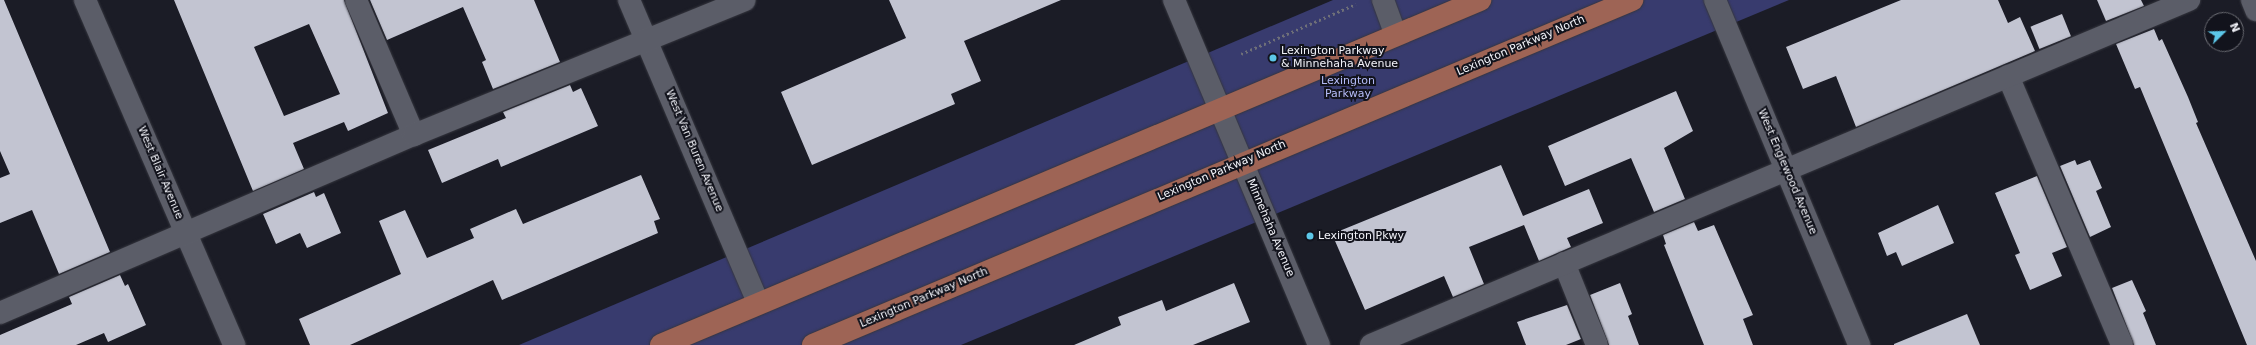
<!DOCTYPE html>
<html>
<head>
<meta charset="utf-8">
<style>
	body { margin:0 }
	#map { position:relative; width:2256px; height:345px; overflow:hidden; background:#1b1c26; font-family:"DejaVu Sans",sans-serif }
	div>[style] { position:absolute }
	.green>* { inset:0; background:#383b6e }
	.building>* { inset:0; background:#c2c4d1; transform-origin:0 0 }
	.path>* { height:2.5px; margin-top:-1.25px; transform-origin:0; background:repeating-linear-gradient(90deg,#6e6f78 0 2px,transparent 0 5px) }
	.roads { filter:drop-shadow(0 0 1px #35363e) drop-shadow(0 0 1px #35363e) }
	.minor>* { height:22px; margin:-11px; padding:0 11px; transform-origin:11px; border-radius:11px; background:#5b5d68 }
	.major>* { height:22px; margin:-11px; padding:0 11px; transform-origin:11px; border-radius:11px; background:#9e6455 }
	.dots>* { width:11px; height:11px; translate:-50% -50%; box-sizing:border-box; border:2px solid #12131c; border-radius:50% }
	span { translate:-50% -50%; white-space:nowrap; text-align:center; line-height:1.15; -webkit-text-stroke:4px #12131c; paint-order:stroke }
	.street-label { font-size:11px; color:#f2f3f9 }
	.poi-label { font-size:11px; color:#f2f3f9 }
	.left { translate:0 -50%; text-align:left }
	.park-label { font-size:11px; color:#b5bcf8 }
	.north { position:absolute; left:2204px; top:12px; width:40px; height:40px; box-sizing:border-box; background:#12131c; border:1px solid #6c6d74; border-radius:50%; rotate:67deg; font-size:11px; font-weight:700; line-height:16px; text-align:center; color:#f2f3f9 }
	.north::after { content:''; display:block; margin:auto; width:14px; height:18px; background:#5cc7e8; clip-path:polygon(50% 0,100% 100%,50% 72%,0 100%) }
</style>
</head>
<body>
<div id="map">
	<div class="green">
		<i style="clip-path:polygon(1333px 0,1789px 0,961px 345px,519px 345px)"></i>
	</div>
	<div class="building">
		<i style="clip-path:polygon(0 0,4px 0,110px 252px,59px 274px,32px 210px,0 223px,0 178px,10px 174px,0 151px)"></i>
		<i style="clip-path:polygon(evenodd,174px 0,344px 0,388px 113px,348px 131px,344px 122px,293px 143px,304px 169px,253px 191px,174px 0,309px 24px,340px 94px,284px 116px,254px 47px,309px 24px)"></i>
		<i style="clip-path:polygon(370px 0,534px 0,560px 62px,493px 89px,482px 62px,486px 60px,463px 7px,387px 40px)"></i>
		<i style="clip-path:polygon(889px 0,1061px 0,964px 41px,981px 81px,951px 94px,955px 104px,812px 165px,781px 92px,906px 38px)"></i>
		<i style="clip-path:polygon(1901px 0,1998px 0,2008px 23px,2020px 17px,2035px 51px,1856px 127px,1836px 76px,1803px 89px,1786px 47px)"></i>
		<i style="clip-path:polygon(2097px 0,2141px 0,2144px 6px,2106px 21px)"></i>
		<i style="left:2062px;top:14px;width:24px;height:34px;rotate:68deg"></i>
		<i style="clip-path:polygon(2154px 29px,2159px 41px,2162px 39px,2188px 97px,2198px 122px,2196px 123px,2256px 261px,2256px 345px,2247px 345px,2140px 87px,2135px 89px,2116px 44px)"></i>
		<i style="clip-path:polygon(570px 85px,573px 92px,581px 88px,598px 126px,501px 167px,498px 159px,442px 183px,428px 150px,506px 118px,503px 112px)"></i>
		<i style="clip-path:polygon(1676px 91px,1693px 131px,1664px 148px,1685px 199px,1654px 212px,1631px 158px,1565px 186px,1548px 146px)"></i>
		<i style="clip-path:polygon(2075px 160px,2077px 165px,2090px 160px,2102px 188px,2096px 191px,2111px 227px,2090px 237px,2060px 166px)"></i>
		<i style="clip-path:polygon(1501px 165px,1523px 216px,1589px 189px,1603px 223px,1567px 238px,1571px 247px,1539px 261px,1524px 225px,1469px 247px,1484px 284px,1453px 297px,1444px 276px,1365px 310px,1332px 234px)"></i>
		<i style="clip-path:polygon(641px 175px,660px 219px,654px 221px,658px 233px,502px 300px,493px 280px,350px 345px,310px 345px,299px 319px,401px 274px,379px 221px,405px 210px,427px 258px,474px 238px,470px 229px,516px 209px,523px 224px)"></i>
		<i style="clip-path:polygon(2037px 176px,2067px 247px,2052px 253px,2062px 276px,2030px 290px,2015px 255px,2020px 253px,1995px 193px)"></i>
		<i style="clip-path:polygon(314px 192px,316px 197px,324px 193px,341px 233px,307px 248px,300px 233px,276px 244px,263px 214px)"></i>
		<i style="clip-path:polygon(1938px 205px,1954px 243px,1902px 266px,1896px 252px,1887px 256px,1878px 233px)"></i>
		<i style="clip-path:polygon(1694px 222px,1698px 231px,1714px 225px,1753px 315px,1743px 319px,1753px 345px,1704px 345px,1664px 245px,1666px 244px,1663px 235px)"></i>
		<i style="clip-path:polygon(120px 275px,125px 286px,128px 284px,146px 325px,108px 342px,104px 333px,76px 345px,0 345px,0 335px,72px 304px,69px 297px)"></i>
		<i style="clip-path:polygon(2132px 280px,2146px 311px,2143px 313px,2156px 345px,2134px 345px,2112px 288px)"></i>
		<i style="clip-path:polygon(1234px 283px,1250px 322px,1193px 345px,1074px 345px,1121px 325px,1118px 317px,1162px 300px,1166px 311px)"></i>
		<i style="clip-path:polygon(1620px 283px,1632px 314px,1628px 316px,1639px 345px,1609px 345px,1590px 295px)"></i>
		<i style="clip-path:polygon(1567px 305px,1581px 339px,1566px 345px,1526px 345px,1517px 322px)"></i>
		<i style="clip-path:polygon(1967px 314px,1980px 345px,1894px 345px,1894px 344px)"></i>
	</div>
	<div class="path">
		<i style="left:1241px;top:54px;width:125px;rotate:-23.5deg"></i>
	</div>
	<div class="roads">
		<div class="minor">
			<i style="left:85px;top:0;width:376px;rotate:66.6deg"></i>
			<i style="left:356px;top:0;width:147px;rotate:66.8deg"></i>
			<i style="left:629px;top:0;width:329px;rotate:66.9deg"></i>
			<i style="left:1174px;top:0;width:374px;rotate:67.2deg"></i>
			<i style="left:1383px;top:0;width:37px;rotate:70deg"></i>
			<i style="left:1715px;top:0;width:374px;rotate:67.3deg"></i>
			<i style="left:2252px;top:0;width:11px;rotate:68deg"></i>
			<i style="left:2008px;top:76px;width:292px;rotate:67deg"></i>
			<i style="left:1564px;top:263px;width:88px;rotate:68.1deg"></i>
			<i style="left:0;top:313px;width:451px;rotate:-23.3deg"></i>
			<i style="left:414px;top:135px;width:357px;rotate:-22.2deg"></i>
			<i style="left:1371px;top:345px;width:888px;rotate:-22.87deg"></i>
		</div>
		<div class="major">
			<i style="left:661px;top:345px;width:889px;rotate:-22.84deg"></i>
			<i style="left:813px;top:345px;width:889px;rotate:-22.84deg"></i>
		</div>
	</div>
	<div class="dots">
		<i style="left:1273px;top:58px;background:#5cc7e8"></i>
		<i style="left:1310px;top:236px;background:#5cc7e8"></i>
	</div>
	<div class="street-label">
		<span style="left:1521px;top:46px;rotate:-23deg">Lexington Parkway North</span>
		<span style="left:694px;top:151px;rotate:67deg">West Van Buren Avenue</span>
		<span style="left:1222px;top:171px;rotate:-23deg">Lexington Parkway North</span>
		<span style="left:1787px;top:172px;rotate:67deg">West Englewood Avenue</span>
		<span style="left:160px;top:173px;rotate:67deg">West Blair Avenue</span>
		<span style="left:1270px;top:228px;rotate:67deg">Minnehaha Avenue</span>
		<span style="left:924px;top:298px;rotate:-23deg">Lexington Parkway North</span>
	</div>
	<div class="poi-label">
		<span class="left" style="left:1281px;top:58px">Lexington Parkway<br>&amp; Minnehaha Avenue</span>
		<span class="left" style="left:1318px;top:236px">Lexington Pkwy</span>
	</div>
	<div class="park-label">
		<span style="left:1348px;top:88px">Lexington<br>Parkway</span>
	</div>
	<div class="north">N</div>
</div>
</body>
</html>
